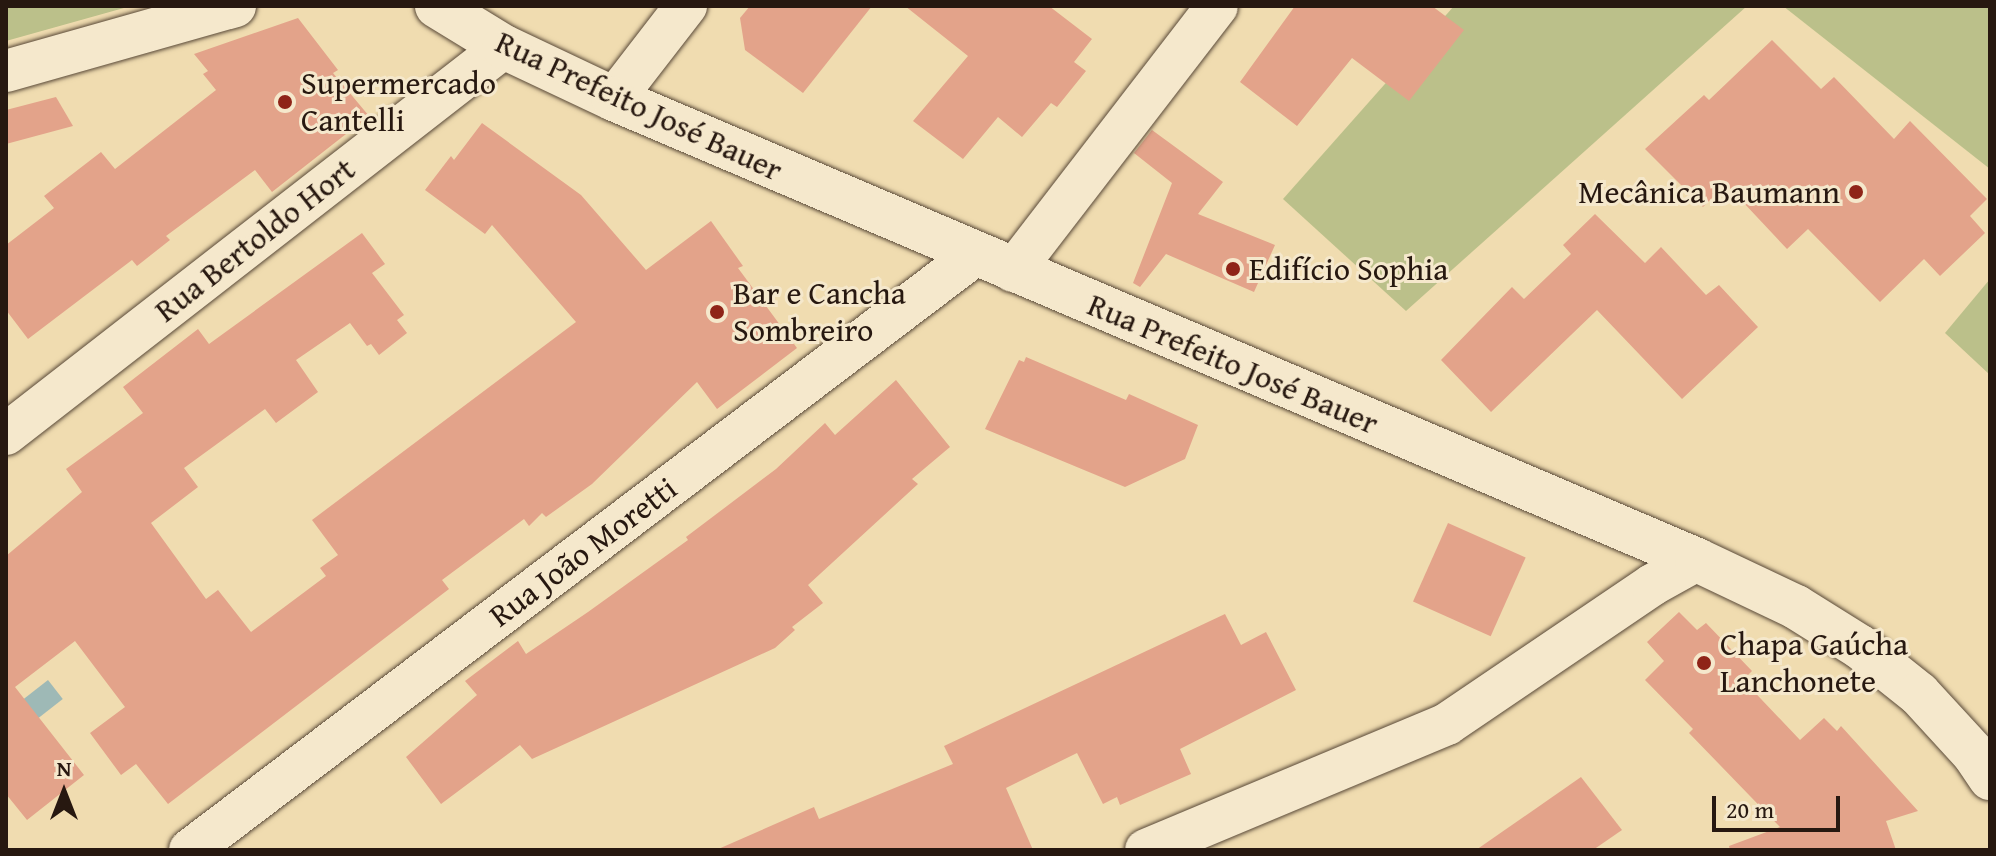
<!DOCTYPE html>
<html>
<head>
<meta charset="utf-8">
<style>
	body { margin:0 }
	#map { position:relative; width:1996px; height:856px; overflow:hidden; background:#f0dcb0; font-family:"Gentium Book Plus",serif }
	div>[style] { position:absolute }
	.green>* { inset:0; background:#bbc08a }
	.water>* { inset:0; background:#9eb9b6; transform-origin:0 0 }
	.building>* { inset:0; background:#e3a38a; transform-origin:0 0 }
	.roads { filter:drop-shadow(0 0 2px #594938) drop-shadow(0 0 2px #594938) }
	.street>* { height:42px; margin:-21px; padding:0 21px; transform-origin:21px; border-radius:21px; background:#f5e8cc }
	.secondary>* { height:44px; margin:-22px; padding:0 22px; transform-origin:22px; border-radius:22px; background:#f5e8cc }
	.dots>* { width:22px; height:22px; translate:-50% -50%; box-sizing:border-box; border:4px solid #f5e8cc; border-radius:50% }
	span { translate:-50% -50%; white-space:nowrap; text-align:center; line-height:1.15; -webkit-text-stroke:6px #f5e8cc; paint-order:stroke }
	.poi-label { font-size:32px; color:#271810 }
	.left { translate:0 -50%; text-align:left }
	.right { translate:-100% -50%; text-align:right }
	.street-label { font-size:32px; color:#271810 }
	.frame { position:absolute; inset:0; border:8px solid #271810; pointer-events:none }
	.north { position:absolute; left:24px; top:752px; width:80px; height:80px; -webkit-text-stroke:6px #f5e8cc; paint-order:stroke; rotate:0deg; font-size:22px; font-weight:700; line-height:32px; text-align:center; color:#271810 }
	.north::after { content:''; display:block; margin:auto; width:28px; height:36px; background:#271810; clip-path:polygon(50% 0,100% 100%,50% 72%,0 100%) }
	.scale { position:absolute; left:1712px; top:796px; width:128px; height:36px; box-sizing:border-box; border:4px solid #271810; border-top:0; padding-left:10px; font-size:24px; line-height:28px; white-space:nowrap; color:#271810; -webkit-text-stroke:6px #f5e8cc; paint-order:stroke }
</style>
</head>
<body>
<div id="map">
	<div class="green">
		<i style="clip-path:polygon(6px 6px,131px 6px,6px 41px)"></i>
		<i style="clip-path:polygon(1454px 6px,1747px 6px,1406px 311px,1283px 199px)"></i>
		<i style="clip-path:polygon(1783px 6px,1990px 6px,1990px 169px)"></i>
		<i style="clip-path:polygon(1990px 279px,1990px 375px,1945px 333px)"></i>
	</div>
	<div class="water">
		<i style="left:48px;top:680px;width:24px;height:43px;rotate:52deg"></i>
	</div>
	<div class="building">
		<i style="clip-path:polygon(750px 6px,872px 6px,803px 93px,745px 50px,740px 18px)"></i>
		<i style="clip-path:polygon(905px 6px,1049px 6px,1092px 39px,1074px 62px,1086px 71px,1057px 107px,1051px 103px,1022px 137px,998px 117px,963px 159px,913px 121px,968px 56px)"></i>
		<i style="clip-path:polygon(1295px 6px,1432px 6px,1464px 30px,1409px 101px,1352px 58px,1297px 126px,1240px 82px)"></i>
		<i style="clip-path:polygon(298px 18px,338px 70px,333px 73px,369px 116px,272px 192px,255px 170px,166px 236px,170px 240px,137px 266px,132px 260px,28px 339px,6px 310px,6px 245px,54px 208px,44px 196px,101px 152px,115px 169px,216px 90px,203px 74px,208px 71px,194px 54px)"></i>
		<i style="clip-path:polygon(1772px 40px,1821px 89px,1834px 77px,1894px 139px,1910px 121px,1987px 199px,1970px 216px,1985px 233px,1940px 276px,1924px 259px,1880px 302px,1808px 229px,1787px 249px,1726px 184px,1703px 207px,1645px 149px,1704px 95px,1709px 100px)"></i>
		<i style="clip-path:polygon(56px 97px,73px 126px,6px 144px,6px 110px)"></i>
		<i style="clip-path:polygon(482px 123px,581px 195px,646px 270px,711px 221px,743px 266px,738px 268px,797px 348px,717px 409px,697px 382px,592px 484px,546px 517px,542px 513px,529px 526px,524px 519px,442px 580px,449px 589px,168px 804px,136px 764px,121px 775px,90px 733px,125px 707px,75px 641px,15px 687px,84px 775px,27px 820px,6px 794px,6px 556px,82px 492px,66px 469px,143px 413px,123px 387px,198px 329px,209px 344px,362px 233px,385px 264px,372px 273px,404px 315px,397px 320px,407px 333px,379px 355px,371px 344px,367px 346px,350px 323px,296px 360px,318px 392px,276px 423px,265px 409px,184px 468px,198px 487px,151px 523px,206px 599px,218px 590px,251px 632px,326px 576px,320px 568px,338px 555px,312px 520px,576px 322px,492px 225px,485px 234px,425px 190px,451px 156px,454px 160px)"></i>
		<i style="clip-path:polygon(1152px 130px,1223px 182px,1198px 214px,1275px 245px,1254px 292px,1166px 254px,1140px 287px,1133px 283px,1172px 183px,1134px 153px)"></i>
		<i style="clip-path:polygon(1595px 214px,1645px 263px,1661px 247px,1706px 295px,1719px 285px,1758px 327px,1682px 399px,1597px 310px,1491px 412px,1441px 360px,1512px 287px,1524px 299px,1571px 254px,1563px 245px)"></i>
		<i style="clip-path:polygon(1026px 357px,1126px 400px,1129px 394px,1198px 425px,1185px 459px,1125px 487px,985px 429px,1019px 360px,1024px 362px)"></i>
		<i style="clip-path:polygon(896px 380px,950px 447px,912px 479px,918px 484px,808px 585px,823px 603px,792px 627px,795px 630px,775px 648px,532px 759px,520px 745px,441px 804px,406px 757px,477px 695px,465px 681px,518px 641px,526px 654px,588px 612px,688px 540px,686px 537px,776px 469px,825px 423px,835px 435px)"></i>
		<i style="left:1448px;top:523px;width:85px;height:86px;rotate:24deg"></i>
		<i style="clip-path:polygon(1679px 612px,1697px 630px,1706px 623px,1752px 671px,1743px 680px,1800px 740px,1824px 718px,1837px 731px,1841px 726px,1918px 811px,1886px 821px,1896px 850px,1730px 850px,1729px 846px,1780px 827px,1689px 733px,1693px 729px,1645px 680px,1664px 661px,1647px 642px)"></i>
		<i style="clip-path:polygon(1225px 614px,1241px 645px,1266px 632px,1296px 690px,1180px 749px,1191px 774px,1120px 805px,1117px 797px,1103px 804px,1077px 753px,1006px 788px,1033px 850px,716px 850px,814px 807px,819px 819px,953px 764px,944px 746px)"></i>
		<i style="clip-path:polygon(1581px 777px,1622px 830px,1593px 850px,1476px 850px)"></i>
	</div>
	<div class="roads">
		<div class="street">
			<i style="left:6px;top:71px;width:238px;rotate:-15.8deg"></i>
			<i style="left:614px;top:99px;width:118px;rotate:-52.3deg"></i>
			<i style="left:1013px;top:271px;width:334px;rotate:-52.4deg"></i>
			<i style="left:6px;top:434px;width:631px;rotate:-37.85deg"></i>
			<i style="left:190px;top:850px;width:986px;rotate:-37.17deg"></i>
			<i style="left:1146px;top:850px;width:326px;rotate:-22.7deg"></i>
			<i style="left:1447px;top:724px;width:248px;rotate:-34.1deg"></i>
			<i style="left:1652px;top:585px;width:51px;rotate:-29.1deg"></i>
		</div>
		<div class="secondary">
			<i style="left:437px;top:6px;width:79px;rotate:31.5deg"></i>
			<i style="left:504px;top:47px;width:122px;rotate:25.3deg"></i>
			<i style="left:614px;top:99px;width:1177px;rotate:23.06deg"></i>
			<i style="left:1697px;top:560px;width:110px;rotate:25.4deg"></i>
			<i style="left:1796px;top:607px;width:75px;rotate:32deg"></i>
			<i style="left:1860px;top:647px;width:75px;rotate:38.5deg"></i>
			<i style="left:1919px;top:694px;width:81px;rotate:47.5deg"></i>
			<i style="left:1974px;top:754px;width:29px;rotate:56deg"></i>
		</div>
	</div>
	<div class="dots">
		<i style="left:285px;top:102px;background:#8f2418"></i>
		<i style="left:1856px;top:192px;background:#8f2418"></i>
		<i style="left:1233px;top:269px;background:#8f2418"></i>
		<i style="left:717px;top:312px;background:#8f2418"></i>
		<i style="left:1704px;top:663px;background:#8f2418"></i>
	</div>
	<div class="poi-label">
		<span class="left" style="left:301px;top:102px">Supermercado<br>Cantelli</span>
		<span class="right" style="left:1840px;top:192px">Mecânica Baumann</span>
		<span class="left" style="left:1249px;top:269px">Edifício Sophia</span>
		<span class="left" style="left:733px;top:312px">Bar e Cancha<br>Sombreiro</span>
		<span class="left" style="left:1720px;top:663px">Chapa Gaúcha<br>Lanchonete</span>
	</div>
	<div class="street-label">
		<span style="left:639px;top:106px;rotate:25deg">Rua Prefeito José Bauer</span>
		<span style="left:255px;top:240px;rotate:-38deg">Rua Bertoldo Hort</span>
		<span style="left:1233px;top:364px;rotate:23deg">Rua Prefeito José Bauer</span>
		<span style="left:583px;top:552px;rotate:-37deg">Rua João Moretti</span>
	</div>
	<div class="frame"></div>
	<div class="north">N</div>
	<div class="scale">20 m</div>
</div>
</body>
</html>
